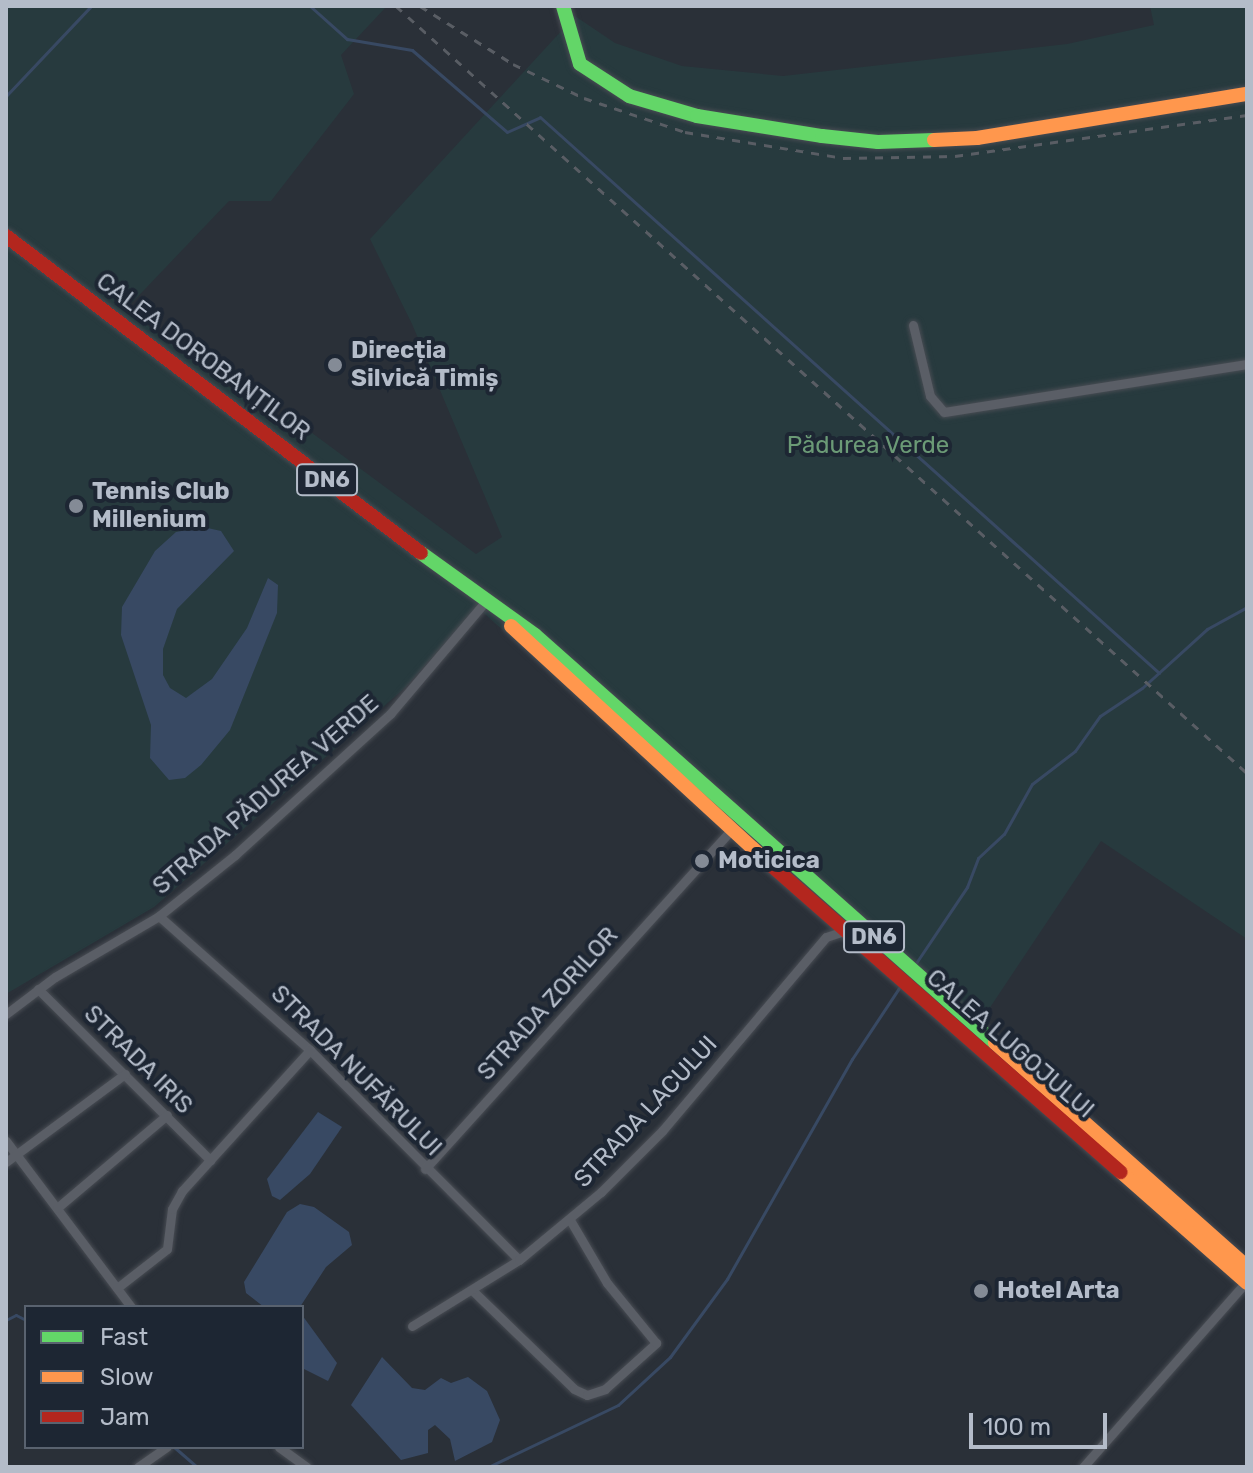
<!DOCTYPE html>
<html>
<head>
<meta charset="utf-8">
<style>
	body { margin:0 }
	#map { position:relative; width:1253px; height:1473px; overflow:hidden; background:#2a3038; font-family:Rubik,sans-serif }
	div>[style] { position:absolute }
	.green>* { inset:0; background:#273a3e }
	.water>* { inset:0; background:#384963 }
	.stream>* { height:3px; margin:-1.5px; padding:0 1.5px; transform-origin:1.5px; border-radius:1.5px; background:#384963 }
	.roads { filter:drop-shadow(0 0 2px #484c53) drop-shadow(0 0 2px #484c53) }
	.street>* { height:9px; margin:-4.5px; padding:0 4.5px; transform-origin:4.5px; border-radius:4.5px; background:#5a5e66 }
	.fast>* { height:14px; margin:-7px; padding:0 7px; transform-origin:7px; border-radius:7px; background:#63d668 }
	.slow>* { height:14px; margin:-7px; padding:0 7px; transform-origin:7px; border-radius:7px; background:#ff974d }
	.jam>* { height:14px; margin:-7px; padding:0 7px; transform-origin:7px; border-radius:7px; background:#b3261e }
	.rail>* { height:3px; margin-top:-1.5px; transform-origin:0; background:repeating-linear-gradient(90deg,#595d64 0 8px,transparent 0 16px) }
	.dots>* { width:22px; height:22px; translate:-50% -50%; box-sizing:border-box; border:4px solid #1d2633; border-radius:50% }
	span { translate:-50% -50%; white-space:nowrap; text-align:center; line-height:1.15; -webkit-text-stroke:8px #1d2633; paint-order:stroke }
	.shield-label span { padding:2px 6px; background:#1d2633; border:2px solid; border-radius:6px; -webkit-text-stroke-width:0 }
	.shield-label { font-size:22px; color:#b4bcc9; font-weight:700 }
	.poi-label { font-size:24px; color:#b4bcc9; font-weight:700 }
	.left { translate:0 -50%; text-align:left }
	.street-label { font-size:24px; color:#b4bcc9 }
	.park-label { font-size:24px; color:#6b9a76 }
	.frame { position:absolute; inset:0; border:8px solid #b4bcc9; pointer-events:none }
	.legend { position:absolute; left:24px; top:1305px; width:280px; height:144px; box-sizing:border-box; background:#1d2633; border:2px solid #59626f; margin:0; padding:10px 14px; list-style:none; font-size:24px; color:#b4bcc9 }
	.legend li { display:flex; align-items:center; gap:16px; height:40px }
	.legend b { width:40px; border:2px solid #59626f }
	.scale { position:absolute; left:969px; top:1413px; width:138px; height:36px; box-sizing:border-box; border:4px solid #b4bcc9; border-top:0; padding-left:10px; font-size:24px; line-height:28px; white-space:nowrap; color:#b4bcc9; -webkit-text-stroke:6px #1d2633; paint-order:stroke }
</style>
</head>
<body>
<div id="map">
	<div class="green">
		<i style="clip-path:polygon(6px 6px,387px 6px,341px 55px,354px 94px,271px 201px,229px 201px,126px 309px,273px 420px,291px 419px,308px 430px,476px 554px,502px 537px,412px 324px,370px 239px,575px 16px,615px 43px,682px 66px,783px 76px,1067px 44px,1154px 25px,1150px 6px,1247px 6px,1247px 939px,1101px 841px,973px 1033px,904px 990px,477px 607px,406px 687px,154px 907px,6px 994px)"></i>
	</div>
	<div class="water">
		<i style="clip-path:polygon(203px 527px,221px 531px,234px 551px,177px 609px,163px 649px,163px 675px,170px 688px,186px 698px,212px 679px,247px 628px,268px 578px,278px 585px,277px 613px,230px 730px,201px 765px,185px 778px,169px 780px,150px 758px,151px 725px,121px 635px,122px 607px,155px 551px,176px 532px)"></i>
		<i style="clip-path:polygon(318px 1112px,342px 1127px,310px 1174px,280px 1200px,272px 1196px,267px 1179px)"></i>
		<i style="clip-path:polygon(300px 1204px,314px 1207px,349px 1232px,352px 1245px,326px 1267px,300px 1307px,264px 1307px,246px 1293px,244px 1282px,287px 1212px)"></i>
		<i style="clip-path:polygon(302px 1315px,337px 1363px,328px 1381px,302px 1368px)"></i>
		<i style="clip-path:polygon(382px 1357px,412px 1388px,425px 1390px,441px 1378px,451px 1383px,468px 1377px,487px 1391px,500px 1420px,492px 1442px,455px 1461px,450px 1439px,435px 1425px,428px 1430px,428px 1453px,401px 1460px,351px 1405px)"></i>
	</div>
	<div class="stream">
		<i style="left:310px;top:6px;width:50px;rotate:41.7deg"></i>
		<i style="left:347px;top:39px;width:66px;rotate:9.6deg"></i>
		<i style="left:412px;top:50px;width:125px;rotate:40.8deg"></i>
		<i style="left:507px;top:132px;width:36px;rotate:-24deg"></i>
		<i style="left:540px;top:117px;width:832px;rotate:41.93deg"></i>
		<i style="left:6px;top:96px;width:124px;rotate:-46.6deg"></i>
		<i style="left:916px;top:963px;width:92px;rotate:-56.1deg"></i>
		<i style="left:967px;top:887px;width:31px;rotate:-69deg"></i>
		<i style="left:978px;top:858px;width:35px;rotate:-43deg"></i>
		<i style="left:1004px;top:834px;width:57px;rotate:-60.8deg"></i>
		<i style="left:1032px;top:784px;width:54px;rotate:-37.5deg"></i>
		<i style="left:1075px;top:751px;width:43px;rotate:-54.5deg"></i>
		<i style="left:1100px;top:716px;width:50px;rotate:-33.7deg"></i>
		<i style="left:1142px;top:688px;width:88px;rotate:-42.2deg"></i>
		<i style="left:1207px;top:629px;width:46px;rotate:-28.8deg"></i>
		<i style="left:6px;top:1320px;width:11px;rotate:-27deg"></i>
		<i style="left:16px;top:1315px;width:11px;rotate:27deg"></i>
		<i style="left:174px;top:1447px;width:30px;rotate:41deg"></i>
		<i style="left:488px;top:1467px;width:144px;rotate:-25.5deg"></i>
		<i style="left:618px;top:1405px;width:71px;rotate:-42.7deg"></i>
		<i style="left:670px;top:1357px;width:97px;rotate:-53.8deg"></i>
		<i style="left:727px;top:1279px;width:253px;rotate:-60.4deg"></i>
		<i style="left:852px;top:1059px;width:85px;rotate:-56.5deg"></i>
	</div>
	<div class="roads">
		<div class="street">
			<i style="left:913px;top:325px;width:73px;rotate:76.5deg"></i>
			<i style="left:930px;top:396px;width:21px;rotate:49deg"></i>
			<i style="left:944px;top:412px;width:307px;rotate:-9deg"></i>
			<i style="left:705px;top:859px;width:39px;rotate:-48deg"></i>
			<i style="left:159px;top:916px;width:202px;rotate:41.6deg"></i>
			<i style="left:310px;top:1050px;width:296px;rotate:45.1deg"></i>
			<i style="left:38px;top:989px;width:243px;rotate:44.8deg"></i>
			<i style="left:6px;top:1014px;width:61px;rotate:-37.1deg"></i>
			<i style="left:55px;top:977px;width:121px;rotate:-30.4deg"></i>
			<i style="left:159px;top:916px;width:97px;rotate:-38.8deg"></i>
			<i style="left:235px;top:855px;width:210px;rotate:-42.3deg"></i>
			<i style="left:390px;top:714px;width:147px;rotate:-49.7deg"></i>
			<i style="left:6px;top:1141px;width:208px;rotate:53deg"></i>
			<i style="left:6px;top:1162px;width:148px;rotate:-36.5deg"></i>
			<i style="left:425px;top:1169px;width:410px;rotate:-47.9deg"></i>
			<i style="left:57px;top:1208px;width:144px;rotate:-40.2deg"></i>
			<i style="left:117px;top:1288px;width:63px;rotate:-38deg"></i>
			<i style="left:167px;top:1249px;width:40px;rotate:-82.9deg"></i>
			<i style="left:172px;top:1209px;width:21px;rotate:-61deg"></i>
			<i style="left:182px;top:1191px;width:190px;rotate:-47.8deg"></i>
			<i style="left:472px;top:1290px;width:142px;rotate:44.1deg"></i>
			<i style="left:574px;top:1389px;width:14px;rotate:25deg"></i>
			<i style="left:587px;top:1395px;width:19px;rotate:-18deg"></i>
			<i style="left:605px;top:1389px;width:69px;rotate:-42deg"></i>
			<i style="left:656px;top:1343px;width:77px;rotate:-129.2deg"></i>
			<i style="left:607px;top:1283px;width:73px;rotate:-120.4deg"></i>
			<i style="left:412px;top:1326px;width:126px;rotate:-31.7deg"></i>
			<i style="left:519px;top:1260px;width:107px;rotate:-39.7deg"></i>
			<i style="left:601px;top:1192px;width:86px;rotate:-45deg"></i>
			<i style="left:662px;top:1131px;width:254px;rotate:-49.8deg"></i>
			<i style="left:826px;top:937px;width:20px;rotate:-18deg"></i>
			<i style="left:279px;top:1447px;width:34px;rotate:36deg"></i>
			<i style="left:138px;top:1467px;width:35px;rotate:-35deg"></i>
			<i style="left:1083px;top:1467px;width:247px;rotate:-48.6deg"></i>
		</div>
		<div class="fast">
			<i style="left:563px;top:6px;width:60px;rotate:73.7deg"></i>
			<i style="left:580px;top:64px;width:59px;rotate:33.1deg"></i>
			<i style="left:629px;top:96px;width:71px;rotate:16.4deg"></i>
			<i style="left:697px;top:116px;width:127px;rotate:9.1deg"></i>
			<i style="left:822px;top:136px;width:56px;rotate:6.1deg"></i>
			<i style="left:878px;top:142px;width:56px;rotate:-2deg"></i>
			<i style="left:421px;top:553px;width:140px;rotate:35.7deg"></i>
			<i style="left:535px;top:635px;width:615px;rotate:41.57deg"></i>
		</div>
		<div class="slow">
			<i style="left:934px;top:140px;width:43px;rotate:-2.7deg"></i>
			<i style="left:977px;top:138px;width:274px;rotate:-9.3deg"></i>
			<i style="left:511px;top:626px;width:343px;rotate:42.6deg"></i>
			<i style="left:995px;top:1043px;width:337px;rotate:41.6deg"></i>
			<i style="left:1121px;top:1172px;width:168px;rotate:41.4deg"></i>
		</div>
		<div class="jam">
			<i style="left:6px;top:236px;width:522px;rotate:37.37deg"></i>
			<i style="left:763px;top:858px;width:476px;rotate:41.3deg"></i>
		</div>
	</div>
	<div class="rail">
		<i style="left:396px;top:6px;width:1146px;rotate:42.03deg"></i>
		<i style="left:420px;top:6px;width:110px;rotate:31.9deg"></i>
		<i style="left:513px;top:64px;width:79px;rotate:25.6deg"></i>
		<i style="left:584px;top:98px;width:107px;rotate:18.6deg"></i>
		<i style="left:685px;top:132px;width:160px;rotate:9.3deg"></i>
		<i style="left:843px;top:158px;width:112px;rotate:-1deg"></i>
		<i style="left:955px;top:156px;width:295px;rotate:-8deg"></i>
	</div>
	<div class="dots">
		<i style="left:335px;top:365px;background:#848b96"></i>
		<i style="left:76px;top:506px;background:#848b96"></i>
		<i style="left:702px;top:861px;background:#848b96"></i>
		<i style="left:981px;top:1291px;background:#848b96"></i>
	</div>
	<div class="shield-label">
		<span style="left:327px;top:480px">DN6</span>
		<span style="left:874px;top:937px">DN6</span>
	</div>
	<div class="poi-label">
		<span class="left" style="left:351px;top:365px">Direcția<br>Silvică Timiș</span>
		<span class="left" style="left:92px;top:506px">Tennis Club<br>Millenium</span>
		<span class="left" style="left:718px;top:861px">Moticica</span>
		<span class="left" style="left:997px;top:1291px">Hotel Arta</span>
	</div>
	<div class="street-label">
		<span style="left:203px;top:357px;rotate:37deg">CALEA DOROBANȚILOR</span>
		<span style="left:266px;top:795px;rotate:-41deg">STRADA PĂDUREA VERDE</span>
		<span style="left:548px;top:1004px;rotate:-48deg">STRADA ZORILOR</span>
		<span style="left:1010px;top:1044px;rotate:41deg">CALEA LUGOJULUI</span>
		<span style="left:138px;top:1060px;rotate:45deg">STRADA IRIS</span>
		<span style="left:356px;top:1071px;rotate:45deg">STRADA NUFĂRULUI</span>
		<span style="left:646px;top:1112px;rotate:-47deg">STRADA LACULUI</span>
	</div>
	<div class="park-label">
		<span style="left:868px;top:446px">Pădurea Verde</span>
	</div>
	<div class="frame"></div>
	<ul class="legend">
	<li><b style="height:10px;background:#63d668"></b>Fast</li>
	<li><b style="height:10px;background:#ff974d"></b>Slow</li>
	<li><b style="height:10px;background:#b3261e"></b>Jam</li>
	</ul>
	<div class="scale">100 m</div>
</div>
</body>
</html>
